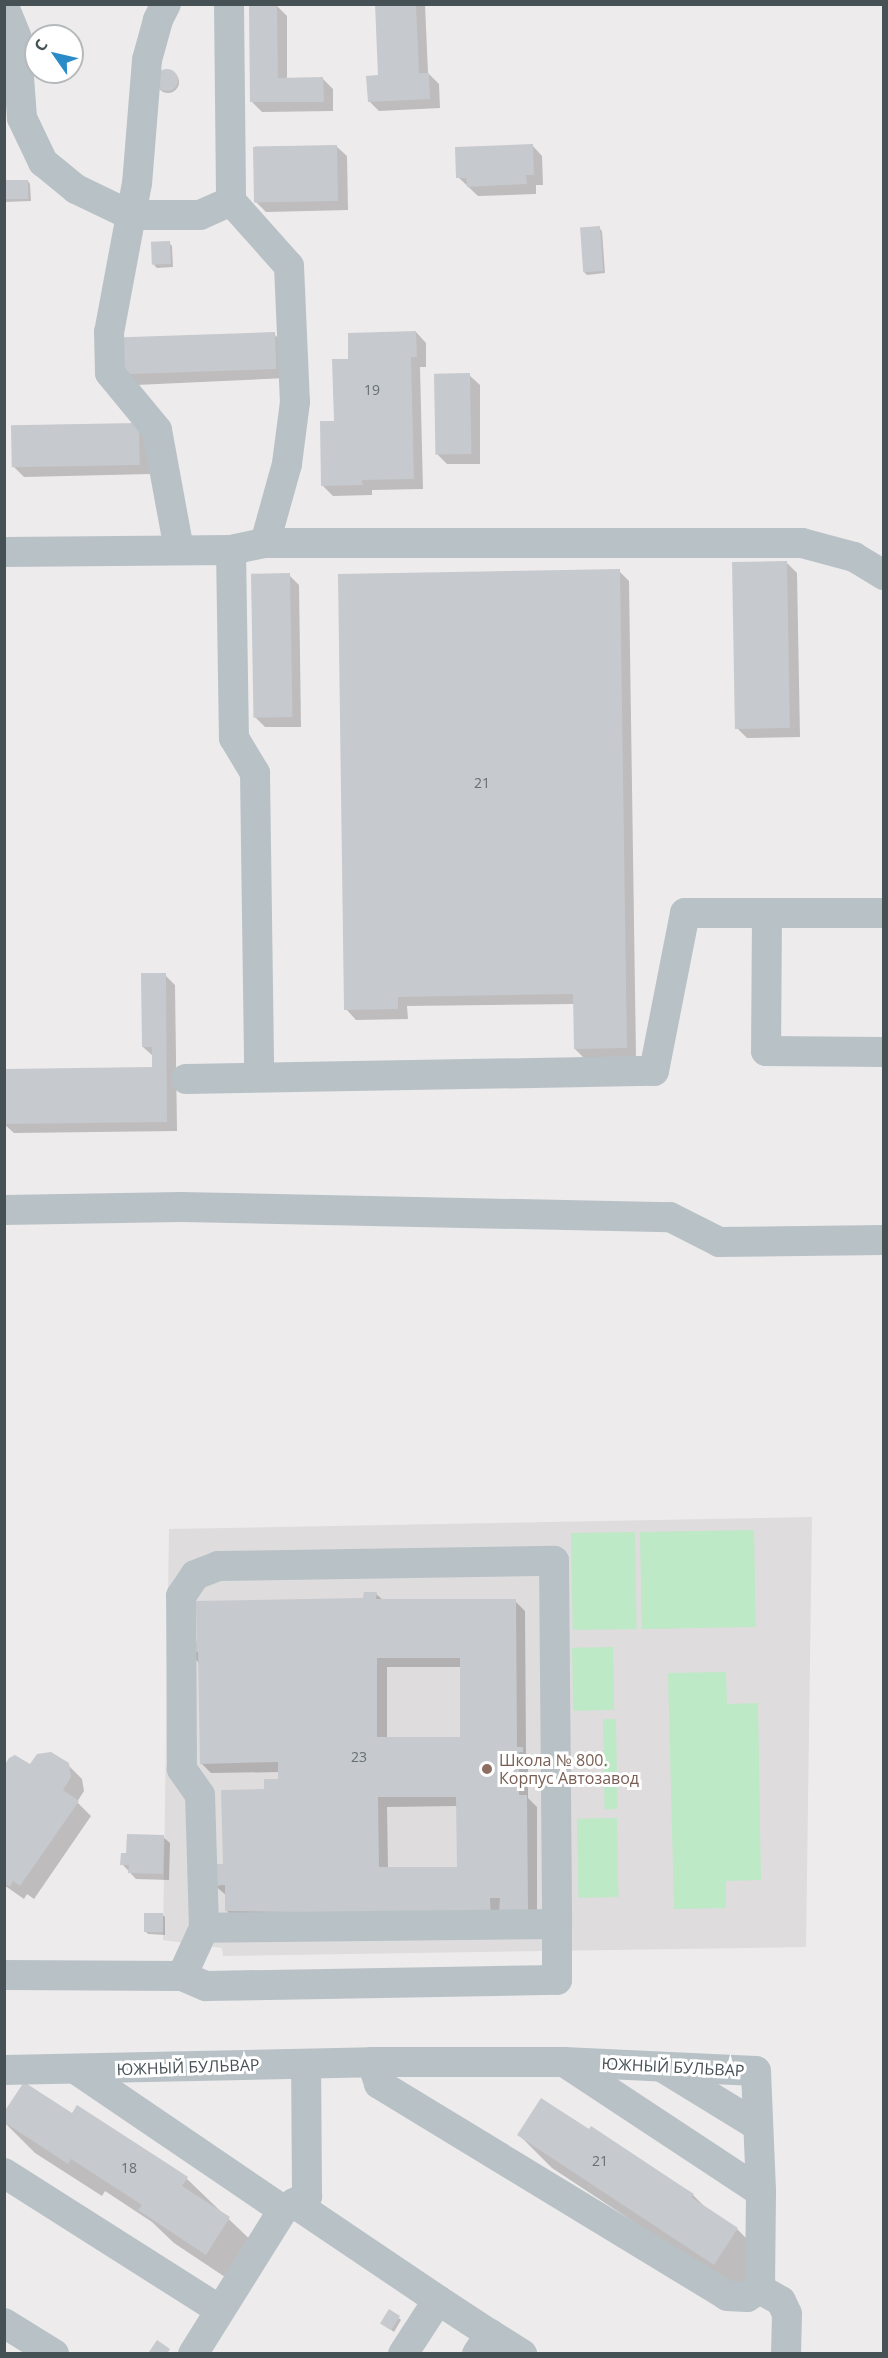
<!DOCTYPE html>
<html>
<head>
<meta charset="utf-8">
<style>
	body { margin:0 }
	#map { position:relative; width:888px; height:2358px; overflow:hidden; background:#eeebec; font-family:"Open Sans",sans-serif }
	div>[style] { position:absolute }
	.education>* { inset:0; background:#dfdcdd }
	.green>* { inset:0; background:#bde9c6; transform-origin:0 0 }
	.shadow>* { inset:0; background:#0003 }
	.round { border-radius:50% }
	.building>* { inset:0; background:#c6c9cd; transform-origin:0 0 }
	.minor>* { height:30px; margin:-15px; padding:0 15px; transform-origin:15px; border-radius:15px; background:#b8c2c6 }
	.dots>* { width:16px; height:16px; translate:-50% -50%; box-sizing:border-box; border:3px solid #fff; border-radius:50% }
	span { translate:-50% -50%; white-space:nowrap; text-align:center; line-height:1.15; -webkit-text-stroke:6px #fff; paint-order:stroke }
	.number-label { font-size:14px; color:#666f74 }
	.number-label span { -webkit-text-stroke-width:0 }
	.education-label { font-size:16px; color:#785e54 }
	.left { translate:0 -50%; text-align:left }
	.street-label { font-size:16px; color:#465156 }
	.frame { position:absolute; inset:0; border:6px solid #465156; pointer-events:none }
	.north { position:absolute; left:24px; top:24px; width:60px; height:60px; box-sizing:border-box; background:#fff; border:2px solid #b5b9bb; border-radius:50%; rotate:304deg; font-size:16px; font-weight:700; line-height:24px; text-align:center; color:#465156 }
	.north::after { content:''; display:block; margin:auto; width:21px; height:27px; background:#2a8bc9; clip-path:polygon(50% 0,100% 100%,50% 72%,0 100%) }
</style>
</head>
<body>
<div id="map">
	<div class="education">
		<i style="clip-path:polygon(812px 1517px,806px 1947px,223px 1956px,222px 1948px,163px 1940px,169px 1529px)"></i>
	</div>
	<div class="green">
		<i style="left:754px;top:1530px;width:97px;height:114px;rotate:89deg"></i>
		<i style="left:635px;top:1532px;width:97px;height:64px;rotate:89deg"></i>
		<i style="left:613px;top:1647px;width:63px;height:41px;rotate:89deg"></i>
		<i style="clip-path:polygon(726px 1672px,727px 1704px,758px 1703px,761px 1880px,726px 1881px,726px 1908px,674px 1909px,668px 1673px)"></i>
		<i style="left:616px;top:1719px;width:90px;height:13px;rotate:89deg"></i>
		<i style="left:617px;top:1818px;width:79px;height:40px;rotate:89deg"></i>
	</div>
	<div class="shadow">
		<i style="clip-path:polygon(376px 4px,425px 4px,428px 73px,439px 84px,440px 108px,379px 111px,369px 101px,380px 77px)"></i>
		<i style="clip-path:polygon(277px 6px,287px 16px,287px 79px,323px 79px,333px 89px,333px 111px,262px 112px,252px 102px)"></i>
		<i class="round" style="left:157px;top:71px;width:22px;height:22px"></i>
		<i style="clip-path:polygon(532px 145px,542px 156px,543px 185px,536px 185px,536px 194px,478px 196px,458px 177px)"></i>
		<i style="clip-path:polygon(336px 146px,347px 156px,348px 210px,266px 212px,256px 202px)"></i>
		<i style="clip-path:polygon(28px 181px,30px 184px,31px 201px,4px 202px,4px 182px)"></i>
		<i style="clip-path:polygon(599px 228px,602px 231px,605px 273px,587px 275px,584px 272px)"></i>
		<i style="clip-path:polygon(169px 243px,172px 246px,173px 267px,157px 268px,154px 265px)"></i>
		<i style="clip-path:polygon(416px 332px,426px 343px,426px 367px,420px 367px,423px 489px,372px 490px,372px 495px,333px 496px,323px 486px,335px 422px)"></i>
		<i style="clip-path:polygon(274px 334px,284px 344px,286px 378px,136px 385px,126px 375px)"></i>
		<i style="clip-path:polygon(469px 375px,480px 385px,480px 464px,447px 464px,437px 454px)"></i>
		<i style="clip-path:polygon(139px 424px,149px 434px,150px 474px,24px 477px,14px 467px)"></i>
		<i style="clip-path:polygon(787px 563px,797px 573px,800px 737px,747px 738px,737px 728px)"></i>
		<i style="clip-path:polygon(619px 571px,629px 581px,636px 1058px,585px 1059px,575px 1049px,574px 1004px,407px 1006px,408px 1019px,356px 1020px,346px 1009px)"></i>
		<i style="clip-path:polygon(289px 575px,299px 585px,301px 727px,265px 727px,255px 717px)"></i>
		<i style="clip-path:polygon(165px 975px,175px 985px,177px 1131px,14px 1133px,4px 1124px,153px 1068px,153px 1056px,143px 1047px)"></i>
		<i style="clip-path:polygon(evenodd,376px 1594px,383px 1600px,515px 1601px,525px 1611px,526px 1753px,532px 1759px,532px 1762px,528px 1762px,528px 1798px,537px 1807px,537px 1920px,500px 1929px,237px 1921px,227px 1911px,226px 1895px,214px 1885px,266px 1791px,280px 1780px,280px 1772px,211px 1773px,201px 1763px,199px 1663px,189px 1652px,198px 1643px,364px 1600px,376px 1594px,387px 1667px,461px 1667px,462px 1738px,387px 1739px,387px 1667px,376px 1594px,458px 1806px,458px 1868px,388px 1869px,387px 1807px,458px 1806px)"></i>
		<i style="clip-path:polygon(68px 1765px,82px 1779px,84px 1791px,77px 1802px,91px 1816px,34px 1899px,27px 1894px,24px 1899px,4px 1885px,4px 1769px)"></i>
		<i style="clip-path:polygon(163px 1837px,170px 1843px,169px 1880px,136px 1879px,122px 1864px)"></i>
		<i style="clip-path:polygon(162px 1914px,165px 1917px,165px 1935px,148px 1934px,145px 1931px)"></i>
		<i style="clip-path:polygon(78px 2107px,187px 2179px,263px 2252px,240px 2287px,174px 2243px,152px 2222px,105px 2191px,102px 2196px,35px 2153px,4px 2122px,72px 2115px)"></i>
		<i style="clip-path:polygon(519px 2135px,693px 2195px,706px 2208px,737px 2229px,771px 2263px,748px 2297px,552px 2168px)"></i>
		<i style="clip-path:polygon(399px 2318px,401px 2320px,394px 2332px,385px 2325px)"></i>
	</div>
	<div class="building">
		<i style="clip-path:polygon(277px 4px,278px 78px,323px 77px,324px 102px,250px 102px,249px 5px)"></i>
		<i style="clip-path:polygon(375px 4px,416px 4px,419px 73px,429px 73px,430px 99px,368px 102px,366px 76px,378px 75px)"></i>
		<i class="round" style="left:156px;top:69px;width:22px;height:22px"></i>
		<i style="clip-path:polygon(533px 144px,534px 175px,526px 175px,527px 184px,467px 187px,466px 178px,456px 178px,455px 147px)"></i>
		<i style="left:337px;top:145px;width:56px;height:84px;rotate:89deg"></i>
		<i style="left:4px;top:180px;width:24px;height:19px"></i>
		<i style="left:600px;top:226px;width:45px;height:20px;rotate:86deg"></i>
		<i style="left:170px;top:241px;width:23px;height:19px;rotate:88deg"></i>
		<i style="clip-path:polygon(416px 331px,417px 357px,411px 357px,414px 479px,362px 480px,363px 485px,321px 486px,320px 421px,334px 421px,332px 359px,348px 359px,348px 333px)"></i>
		<i style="left:275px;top:332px;width:37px;height:152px;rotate:88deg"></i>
		<i style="left:470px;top:373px;width:81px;height:36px;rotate:89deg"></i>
		<i style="left:139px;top:423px;width:42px;height:128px;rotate:89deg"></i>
		<i style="left:787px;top:561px;width:167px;height:55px;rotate:89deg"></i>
		<i style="clip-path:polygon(620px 569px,627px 1048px,574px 1049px,573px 994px,398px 997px,398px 1009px,344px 1010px,338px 574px)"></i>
		<i style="left:290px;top:573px;width:144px;height:39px;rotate:89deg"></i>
		<i style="clip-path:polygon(141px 973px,166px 973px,167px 1122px,4px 1124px,4px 1069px,152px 1067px,152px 1047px,142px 1047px)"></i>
		<i style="clip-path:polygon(evenodd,364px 1592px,377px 1592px,376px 1599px,516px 1599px,517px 1747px,523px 1747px,523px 1752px,519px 1752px,519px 1795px,527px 1795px,528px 1911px,499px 1911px,500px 1898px,490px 1898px,491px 1920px,379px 1913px,225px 1911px,225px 1885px,213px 1886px,212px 1864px,223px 1864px,221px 1790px,264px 1789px,264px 1779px,278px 1779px,278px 1762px,200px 1764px,198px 1652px,187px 1653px,187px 1641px,197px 1641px,196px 1601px,363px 1598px,364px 1592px,377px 1658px,460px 1658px,460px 1737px,377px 1737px,377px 1658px,364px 1592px,378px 1797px,456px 1797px,457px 1867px,379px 1867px,378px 1797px)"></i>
		<i style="clip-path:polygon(51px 1752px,69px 1763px,71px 1777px,63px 1790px,79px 1801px,20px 1886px,13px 1881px,10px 1887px,4px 1883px,4px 1766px,9px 1758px,15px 1755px,30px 1764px,37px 1754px)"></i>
		<i style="clip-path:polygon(127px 1834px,164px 1835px,163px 1874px,128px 1873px,129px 1865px,120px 1865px,121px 1853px,126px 1853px)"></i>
		<i style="left:144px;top:1913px;width:19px;height:19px"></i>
		<i style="clip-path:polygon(24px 2082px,72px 2113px,77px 2105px,179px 2171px,188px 2177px,182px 2186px,230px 2217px,206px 2255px,138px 2210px,142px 2205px,71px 2159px,68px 2164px,4px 2122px,4px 2112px)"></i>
		<i style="clip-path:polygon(541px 2098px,589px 2129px,591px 2126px,683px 2187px,694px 2194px,691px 2197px,738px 2228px,714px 2265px,517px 2135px)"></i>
		<i style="left:389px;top:2309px;width:13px;height:17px;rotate:32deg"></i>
		<i style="clip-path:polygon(157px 2340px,170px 2349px,167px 2354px,149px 2352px)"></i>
	</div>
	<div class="minor">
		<i style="left:166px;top:4px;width:18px;rotate:117deg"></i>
		<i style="left:158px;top:20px;width:41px;rotate:105.4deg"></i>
		<i style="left:147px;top:60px;width:123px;rotate:94.6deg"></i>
		<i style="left:137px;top:183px;width:152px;rotate:100.6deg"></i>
		<i style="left:109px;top:332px;width:41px;rotate:88.6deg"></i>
		<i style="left:110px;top:373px;width:74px;rotate:50.5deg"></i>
		<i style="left:157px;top:430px;width:122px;rotate:79.6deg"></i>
		<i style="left:229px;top:4px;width:197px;rotate:89.4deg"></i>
		<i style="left:231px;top:201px;width:87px;rotate:48.3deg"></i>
		<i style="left:289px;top:266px;width:136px;rotate:87.5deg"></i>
		<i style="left:295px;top:402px;width:63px;rotate:97.4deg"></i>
		<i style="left:287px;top:464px;width:82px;rotate:105.6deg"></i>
		<i style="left:4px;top:6px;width:32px;rotate:68deg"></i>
		<i style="left:16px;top:36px;width:82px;rotate:85.8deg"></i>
		<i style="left:22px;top:118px;width:49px;rotate:64.5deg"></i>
		<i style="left:43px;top:162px;width:43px;rotate:39.3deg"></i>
		<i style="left:76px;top:189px;width:60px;rotate:25.7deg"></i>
		<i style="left:130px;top:215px;width:70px"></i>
		<i style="left:200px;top:215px;width:34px;rotate:-24deg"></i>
		<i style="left:231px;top:550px;width:188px;rotate:89.1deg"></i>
		<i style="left:234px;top:738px;width:41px;rotate:59deg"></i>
		<i style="left:255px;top:773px;width:304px;rotate:89.2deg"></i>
		<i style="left:4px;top:552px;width:227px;rotate:-0.5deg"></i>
		<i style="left:231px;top:550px;width:35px;rotate:-12deg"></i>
		<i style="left:265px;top:543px;width:537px"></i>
		<i style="left:802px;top:543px;width:54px;rotate:15.1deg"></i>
		<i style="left:854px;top:557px;width:35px;rotate:31deg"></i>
		<i style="left:884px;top:913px;width:117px;rotate:180deg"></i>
		<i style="left:767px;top:913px;width:138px;rotate:90.4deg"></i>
		<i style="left:766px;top:1051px;width:118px;rotate:0.5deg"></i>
		<i style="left:186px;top:1079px;width:468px;rotate:-1deg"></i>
		<i style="left:654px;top:1071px;width:161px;rotate:-78.9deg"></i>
		<i style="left:685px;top:913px;width:82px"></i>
		<i style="left:4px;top:1210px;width:177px;rotate:-1deg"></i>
		<i style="left:181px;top:1207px;width:489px;rotate:1.2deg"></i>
		<i style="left:670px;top:1217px;width:55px;rotate:27deg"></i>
		<i style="left:719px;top:1242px;width:165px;rotate:-0.7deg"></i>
		<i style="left:4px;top:1975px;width:178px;rotate:0.3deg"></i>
		<i style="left:182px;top:1976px;width:26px;rotate:23deg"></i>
		<i style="left:206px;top:1986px;width:351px;rotate:-1deg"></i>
		<i style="left:557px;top:1980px;width:56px;rotate:-90deg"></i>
		<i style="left:182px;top:1976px;width:53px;rotate:-65.4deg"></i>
		<i style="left:204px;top:1928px;width:133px;rotate:-91.7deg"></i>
		<i style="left:200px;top:1795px;width:32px;rotate:-125deg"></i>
		<i style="left:182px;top:1769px;width:173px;rotate:-90.3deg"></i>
		<i style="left:181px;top:1596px;width:25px;rotate:-56deg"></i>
		<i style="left:195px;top:1575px;width:25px;rotate:-21deg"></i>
		<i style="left:218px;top:1566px;width:336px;rotate:-0.9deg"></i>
		<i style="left:554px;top:1561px;width:363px;rotate:89.5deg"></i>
		<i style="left:557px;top:1924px;width:353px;rotate:179.4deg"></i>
		<i style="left:372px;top:2062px;width:23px;rotate:72deg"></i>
		<i style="left:379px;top:2084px;width:407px;rotate:31.3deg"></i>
		<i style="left:727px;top:2296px;width:20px;rotate:3deg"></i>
		<i style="left:747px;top:2297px;width:15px;rotate:-32deg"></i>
		<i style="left:564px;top:2062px;width:236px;rotate:33.4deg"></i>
		<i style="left:665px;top:2069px;width:109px;rotate:31.5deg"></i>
		<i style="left:4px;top:2070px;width:368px;rotate:-1.2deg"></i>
		<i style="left:372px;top:2062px;width:192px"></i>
		<i style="left:564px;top:2062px;width:192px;rotate:2.7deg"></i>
		<i style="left:756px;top:2071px;width:121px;rotate:87.6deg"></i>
		<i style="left:761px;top:2192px;width:97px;rotate:90.6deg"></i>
		<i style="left:760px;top:2289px;width:24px;rotate:30deg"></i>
		<i style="left:781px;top:2301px;width:14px;rotate:65deg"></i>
		<i style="left:787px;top:2314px;width:40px;rotate:91.4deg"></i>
		<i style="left:77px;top:2070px;width:249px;rotate:34.2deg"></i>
		<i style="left:283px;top:2210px;width:170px;rotate:122deg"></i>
		<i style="left:4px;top:2173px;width:256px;rotate:32.4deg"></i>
		<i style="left:294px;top:2203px;width:174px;rotate:34deg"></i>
		<i style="left:283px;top:2210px;width:28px;rotate:-30deg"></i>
		<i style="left:307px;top:2196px;width:132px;rotate:-90.4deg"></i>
		<i style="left:4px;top:2323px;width:59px;rotate:31.8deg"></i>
		<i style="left:403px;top:2354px;width:64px;rotate:-57.1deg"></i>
		<i style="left:438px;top:2300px;width:62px;rotate:33.2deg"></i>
		<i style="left:477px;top:2354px;width:24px;rotate:-57deg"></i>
		<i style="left:490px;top:2334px;width:38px;rotate:32deg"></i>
	</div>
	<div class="dots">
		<i style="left:487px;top:1769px;background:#8d6e63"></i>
	</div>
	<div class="number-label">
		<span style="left:372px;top:390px">19</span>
		<span style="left:482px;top:783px">21</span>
		<span style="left:359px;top:1757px">23</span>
		<span style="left:600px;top:2161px">21</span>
		<span style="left:129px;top:2168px">18</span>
	</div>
	<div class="education-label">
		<span class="left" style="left:499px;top:1769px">Школа № 800.<br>Корпус Автозавод</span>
	</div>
	<div class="street-label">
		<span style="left:188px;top:2067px;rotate:-2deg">ЮЖНЫЙ БУЛЬВАР</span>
		<span style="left:673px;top:2067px;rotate:3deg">ЮЖНЫЙ БУЛЬВАР</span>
	</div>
	<div class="frame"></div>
	<div class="north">С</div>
</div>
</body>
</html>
